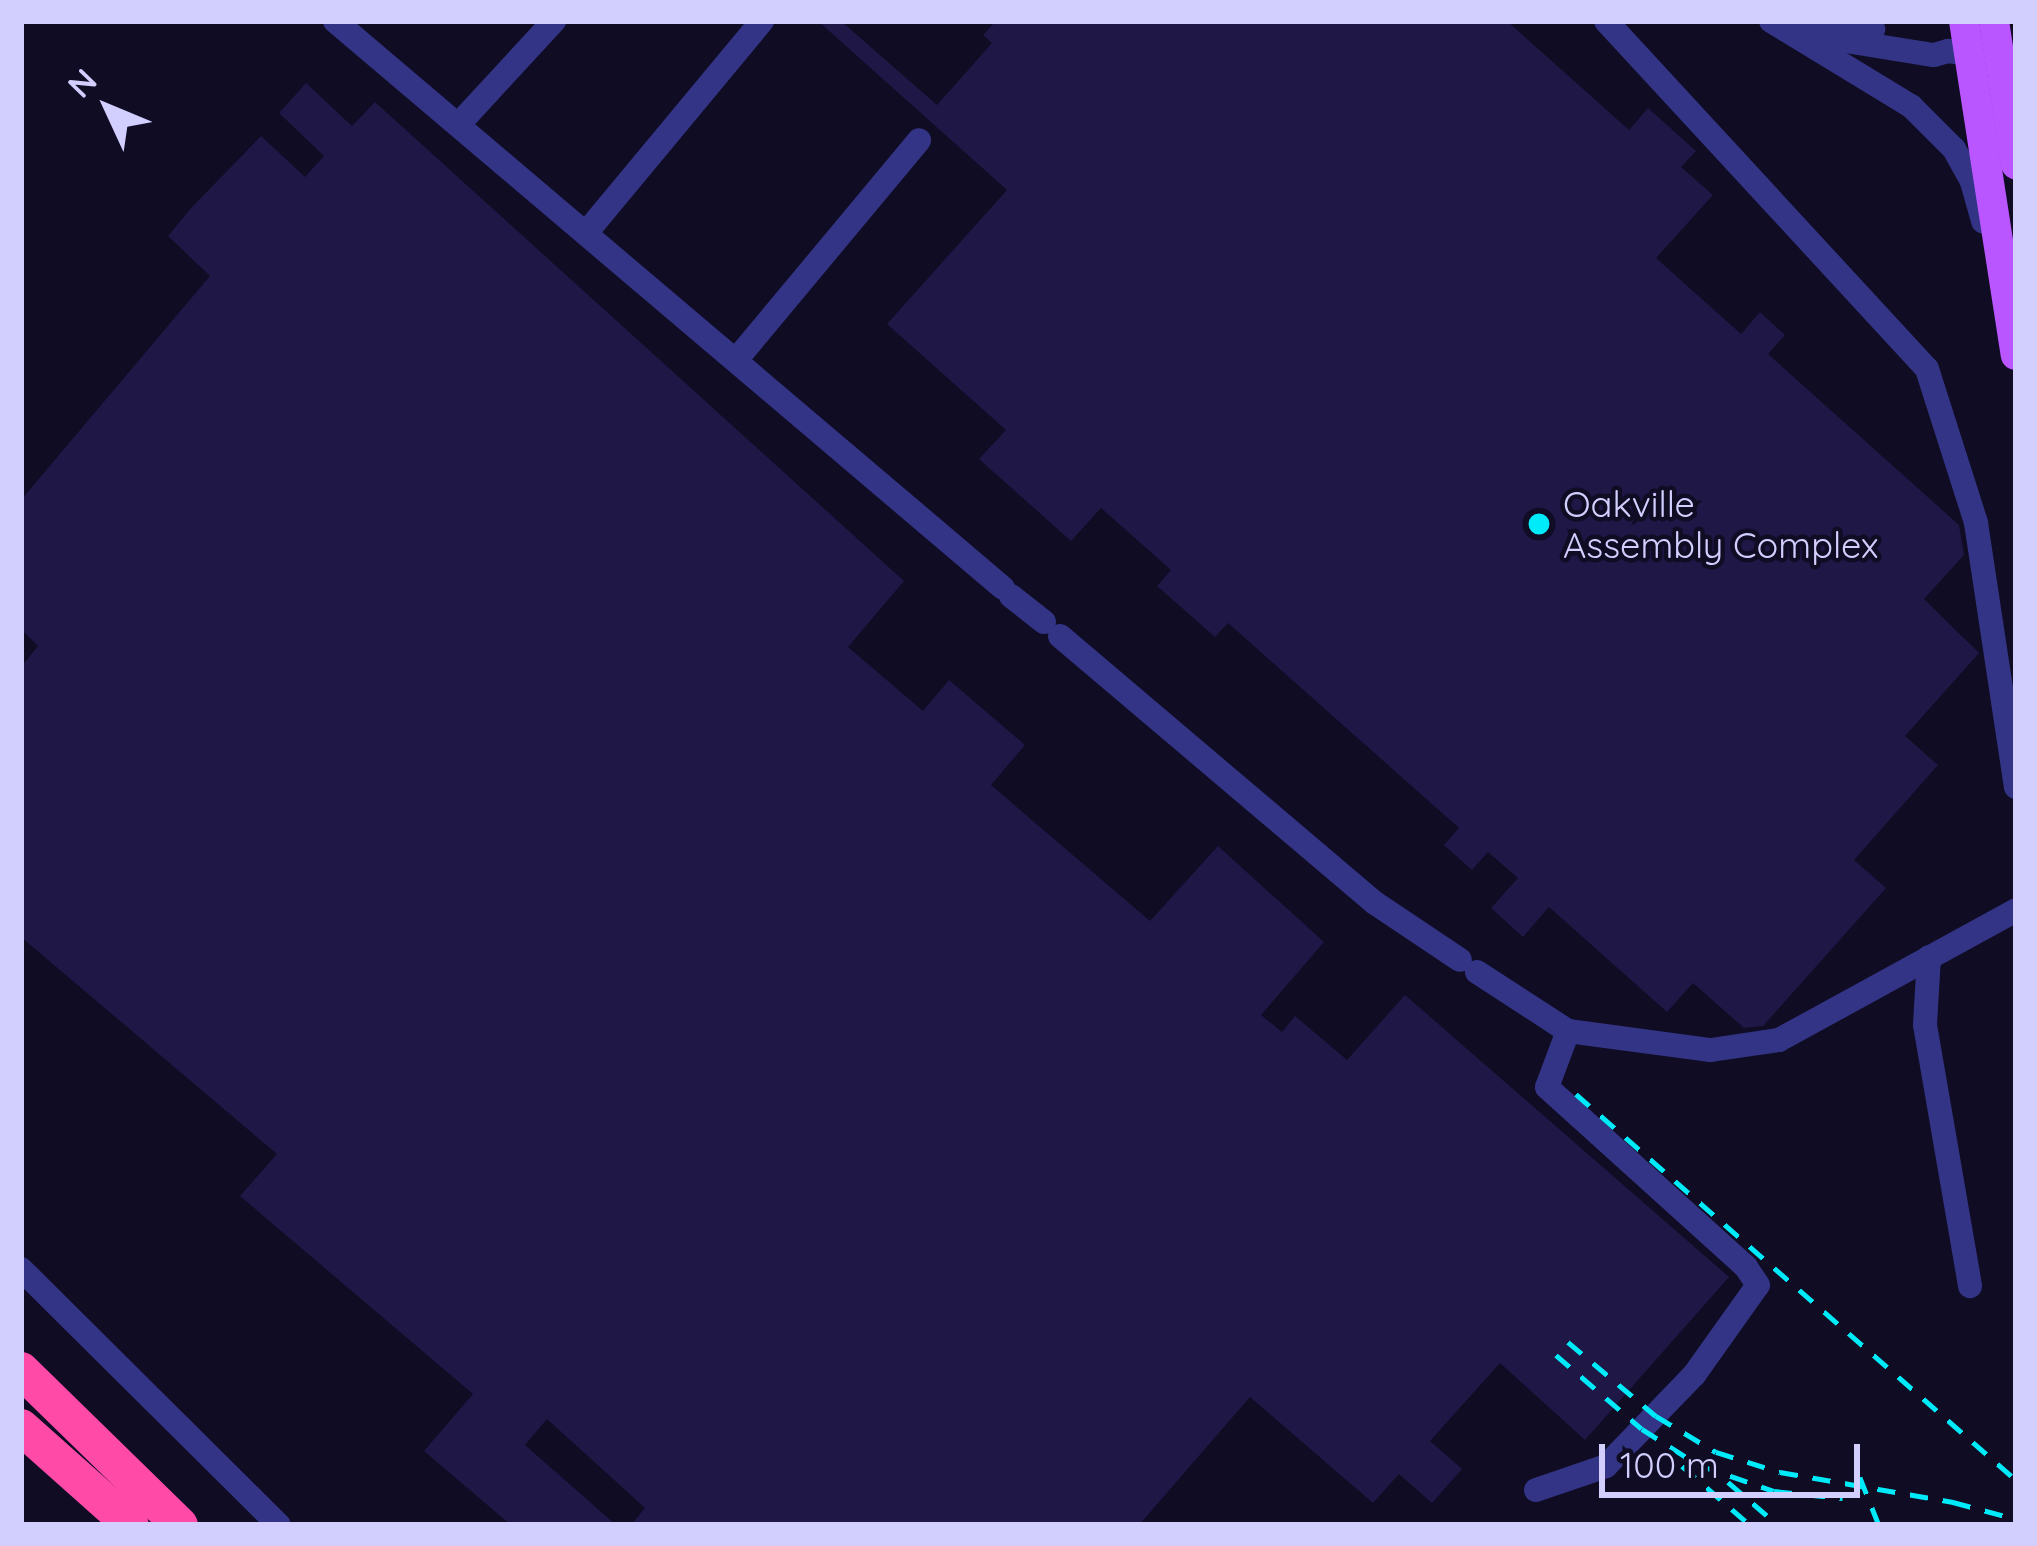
<!DOCTYPE html>
<html>
<head>
<meta charset="utf-8">
<style>
	body { margin:0 }
	#map { position:relative; width:2037px; height:1546px; overflow:hidden; background:#0f0c24; font-family:Quicksand,sans-serif }
	div>[style] { position:absolute }
	.building>* { inset:0; background:#1f1746 }
	.minor>* { height:24px; margin:-12px; padding:0 12px; transform-origin:12px; border-radius:12px; background:#343486 }
	.major>* { height:30px; margin:-15px; padding:0 15px; transform-origin:15px; border-radius:15px; background:#b956ff }
	.highway>* { height:36px; margin:-18px; padding:0 18px; transform-origin:18px; border-radius:18px; background:#ff4aa8 }
	.rail>* { height:4.5px; margin-top:-2.25px; transform-origin:0; background:repeating-linear-gradient(90deg,#00ebfa 0 18px,transparent 0 33px) }
	.dots>* { width:33px; height:33px; translate:-50% -50%; box-sizing:border-box; border:6px solid #0f0c24; border-radius:50% }
	span { translate:-50% -50%; white-space:nowrap; text-align:center; line-height:1.15; -webkit-text-stroke:9px #0f0c24; paint-order:stroke }
	.poi-label { font-size:36px; color:#d2cfff }
	.left { translate:0 -50%; text-align:left }
	.frame { position:absolute; inset:0; border:24px solid #d2cfff; pointer-events:none }
	.north { position:absolute; left:48px; top:48px; width:120px; height:120px; -webkit-text-stroke:9px #0f0c24; paint-order:stroke; rotate:314deg; font-size:33px; font-weight:700; line-height:48px; text-align:center; color:#d2cfff }
	.north::after { content:''; display:block; margin:auto; width:42px; height:54px; background:#d2cfff; clip-path:polygon(50% 0,100% 100%,50% 72%,0 100%) }
	.scale { position:absolute; left:1599px; top:1444px; width:261px; height:54px; box-sizing:border-box; border:6px solid #d2cfff; border-top:0; padding-left:15px; font-size:36px; line-height:42px; white-space:nowrap; color:#d2cfff; -webkit-text-stroke:9px #0f0c24; paint-order:stroke }
</style>
</head>
<body>
<div id="map">
	<div class="building">
		<i style="clip-path:polygon(818px 21px,841px 21px,937px 105px,992px 43px,983px 35px,996px 21px,1507px 21px,1629px 130px,1648px 108px,1696px 151px,1681px 167px,1713px 195px,1656px 258px,1741px 334px,1760px 312px,1785px 335px,1768px 354px,1959px 525px,1964px 555px,1924px 599px,1979px 653px,1905px 736px,1938px 765px,1854px 860px,1886px 888px,1763px 1026px,1744px 1028px,1693px 983px,1667px 1012px,1549px 907px,1523px 937px,1491px 908px,1518px 878px,1488px 852px,1472px 870px,1444px 845px,1459px 828px,1228px 623px,1215px 637px,1157px 586px,1171px 570px,1101px 508px,1071px 541px,979px 459px,1006px 430px,887px 324px,1007px 190px)"></i>
		<i style="clip-path:polygon(306px 83px,352px 126px,375px 102px,904px 581px,848px 647px,923px 711px,949px 680px,1025px 745px,991px 785px,1150px 921px,1218px 846px,1324px 942px,1261px 1015px,1282px 1032px,1295px 1016px,1347px 1060px,1405px 995px,1729px 1277px,1585px 1440px,1500px 1363px,1430px 1441px,1462px 1469px,1432px 1503px,1399px 1474px,1373px 1503px,1250px 1397px,1139px 1525px,631px 1525px,645px 1508px,547px 1419px,525px 1445px,616px 1525px,511px 1525px,424px 1451px,473px 1394px,240px 1196px,277px 1154px,21px 937px,21px 667px,38px 646px,21px 629px,21px 500px,210px 276px,168px 236px,192px 207px,261px 136px,305px 177px,324px 156px,279px 113px)"></i>
	</div>
	<div class="minor">
		<i style="left:335px;top:21px;width:876px;rotate:40.32deg"></i>
		<i style="left:1606px;top:21px;width:473px;rotate:47.3deg"></i>
		<i style="left:1927px;top:369px;width:162px;rotate:72.3deg"></i>
		<i style="left:1976px;top:523px;width:267px;rotate:81.4deg"></i>
		<i style="left:1771px;top:21px;width:164px;rotate:31.3deg"></i>
		<i style="left:1911px;top:106px;width:61px;rotate:45deg"></i>
		<i style="left:1954px;top:149px;width:38px;rotate:61deg"></i>
		<i style="left:1972px;top:182px;width:41px;rotate:74.2deg"></i>
		<i style="left:1826px;top:21px;width:48px;rotate:9.7deg"></i>
		<i style="left:1803px;top:25px;width:22px;rotate:34deg"></i>
		<i style="left:1821px;top:37px;width:114px;rotate:9.1deg"></i>
		<i style="left:1934px;top:55px;width:15px;rotate:-16deg"></i>
		<i style="left:1948px;top:51px;width:69px;rotate:7.5deg"></i>
		<i style="left:458px;top:125px;width:142px;rotate:-47.3deg"></i>
		<i style="left:586px;top:233px;width:276px;rotate:-50.3deg"></i>
		<i style="left:736px;top:360px;width:286px;rotate:-50.2deg"></i>
		<i style="left:1011px;top:596px;width:42px;rotate:38.2deg"></i>
		<i style="left:1060px;top:636px;width:413px;rotate:40.3deg"></i>
		<i style="left:1375px;top:903px;width:102px;rotate:33.8deg"></i>
		<i style="left:1929px;top:957px;width:68px;rotate:93.4deg"></i>
		<i style="left:1925px;top:1025px;width:265px;rotate:80.2deg"></i>
		<i style="left:1477px;top:972px;width:108px;rotate:33deg"></i>
		<i style="left:1568px;top:1031px;width:144px;rotate:7.6deg"></i>
		<i style="left:1711px;top:1050px;width:69px;rotate:-8.4deg"></i>
		<i style="left:1779px;top:1040px;width:270px;rotate:-28.7deg"></i>
		<i style="left:21px;top:1269px;width:363px;rotate:44.8deg"></i>
		<i style="left:1536px;top:1490px;width:74px;rotate:-18.9deg"></i>
		<i style="left:1606px;top:1466px;width:127px;rotate:-46deg"></i>
		<i style="left:1694px;top:1375px;width:110px;rotate:-54.6deg"></i>
		<i style="left:1758px;top:1285px;width:22px;rotate:-124deg"></i>
		<i style="left:1746px;top:1267px;width:268px;rotate:-137.9deg"></i>
		<i style="left:1547px;top:1087px;width:60px;rotate:-69.4deg"></i>
	</div>
	<div class="major">
		<i style="left:1964px;top:21px;width:338px;rotate:81.2deg"></i>
		<i style="left:1994px;top:21px;width:145px;rotate:81.3deg"></i>
	</div>
	<div class="highway">
		<i style="left:21px;top:1370px;width:222px;rotate:44.3deg"></i>
		<i style="left:21px;top:1427px;width:147px;rotate:41.7deg"></i>
	</div>
	<div class="rail">
		<i style="left:1576px;top:1094px;width:585px;rotate:41.26deg"></i>
		<i style="left:1568px;top:1342px;width:115px;rotate:40.1deg"></i>
		<i style="left:1656px;top:1416px;width:70px;rotate:31deg"></i>
		<i style="left:1716px;top:1452px;width:67px;rotate:17.4deg"></i>
		<i style="left:1780px;top:1472px;width:176px;rotate:9.8deg"></i>
		<i style="left:1953px;top:1502px;width:65px;rotate:15.1deg"></i>
		<i style="left:1556px;top:1355px;width:113px;rotate:40.7deg"></i>
		<i style="left:1642px;top:1429px;width:67px;rotate:32.3deg"></i>
		<i style="left:1699px;top:1465px;width:79px;rotate:19.1deg"></i>
		<i style="left:1774px;top:1491px;width:69px;rotate:5.8deg"></i>
		<i style="left:1682px;top:1466px;width:90px;rotate:40.9deg"></i>
		<i style="left:1860px;top:1477px;width:52px;rotate:68.4deg"></i>
		<i style="left:1728px;top:1482px;width:66px;rotate:40.7deg"></i>
	</div>
	<div class="dots">
		<i style="left:1539px;top:524px;background:#00ebfa"></i>
	</div>
	<div class="poi-label">
		<span class="left" style="left:1563px;top:524px">Oakville<br>Assembly Complex</span>
	</div>
	<div class="frame"></div>
	<div class="north">N</div>
	<div class="scale">100 m</div>
</div>
</body>
</html>
